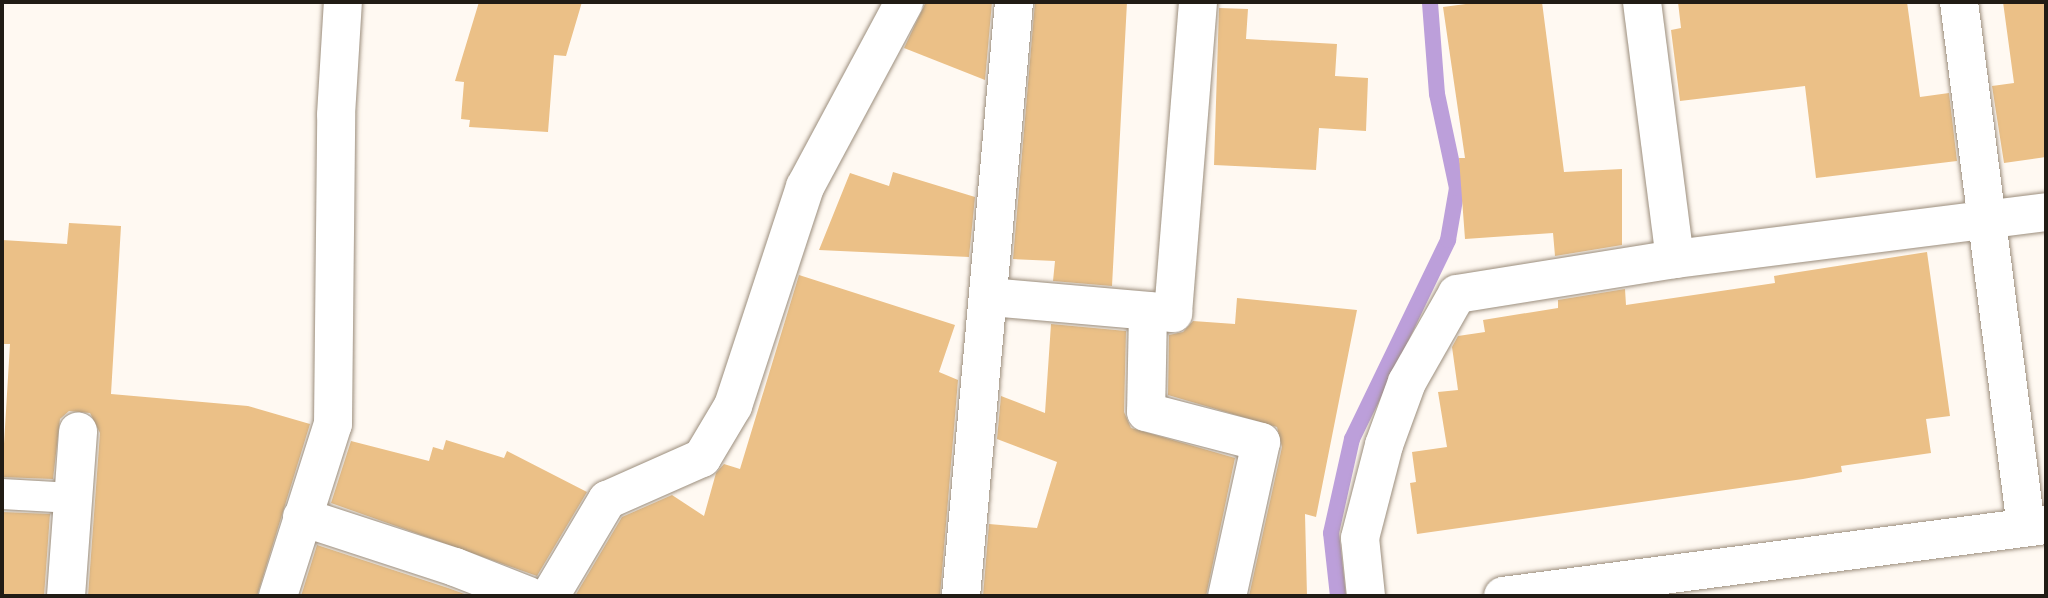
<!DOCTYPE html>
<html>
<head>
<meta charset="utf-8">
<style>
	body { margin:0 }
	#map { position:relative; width:2048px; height:598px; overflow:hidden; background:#fff9f2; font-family:Mulish,sans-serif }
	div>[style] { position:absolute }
	.stream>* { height:16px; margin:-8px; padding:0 8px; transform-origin:8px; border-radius:8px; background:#bc9fda }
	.building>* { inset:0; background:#ebc087 }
	.roads { filter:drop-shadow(0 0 2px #9c8e7d) drop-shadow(0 0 2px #9c8e7d) }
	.lane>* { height:30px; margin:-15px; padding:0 15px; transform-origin:15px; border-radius:15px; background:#fff }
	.street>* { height:38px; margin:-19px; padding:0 19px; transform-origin:19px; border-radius:19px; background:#fff }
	span { translate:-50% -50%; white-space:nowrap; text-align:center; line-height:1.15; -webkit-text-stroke:5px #fff9f2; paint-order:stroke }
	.frame { position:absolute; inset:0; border:4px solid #211c15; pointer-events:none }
</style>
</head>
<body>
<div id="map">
	<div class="stream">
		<i style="left:1338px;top:596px;width:63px;rotate:-96.3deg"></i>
		<i style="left:1331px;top:533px;width:96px;rotate:-77.4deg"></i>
		<i style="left:1352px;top:439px;width:221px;rotate:-64.2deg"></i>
		<i style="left:1448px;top:240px;width:53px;rotate:-80.2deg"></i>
		<i style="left:1457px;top:188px;width:96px;rotate:-102deg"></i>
		<i style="left:1437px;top:94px;width:92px;rotate:-94.4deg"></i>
	</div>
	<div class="building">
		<i style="clip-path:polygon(479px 2px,582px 2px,566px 56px,554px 55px,548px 132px,469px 127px,470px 120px,461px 119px,464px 82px,455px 81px)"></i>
		<i style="clip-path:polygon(926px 2px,992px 2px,985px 80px,904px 48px)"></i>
		<i style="clip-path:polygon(1035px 2px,1127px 2px,1112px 286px,1053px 281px,1055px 261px,1013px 259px)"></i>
		<i style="clip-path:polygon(1481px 2px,1542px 2px,1564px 172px,1622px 169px,1622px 245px,1555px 256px,1553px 233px,1465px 239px,1459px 158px,1465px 158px,1443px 7px)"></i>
		<i style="clip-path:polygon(1678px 2px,1907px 2px,1920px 97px,1949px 93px,1957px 161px,1816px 178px,1805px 86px,1680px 101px,1671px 30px,1681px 28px)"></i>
		<i style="clip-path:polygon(2003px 2px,2046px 2px,2046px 157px,2004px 163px,1992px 86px,2014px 83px)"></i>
		<i style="clip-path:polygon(1219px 8px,1248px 9px,1246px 39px,1337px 44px,1335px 76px,1368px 78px,1366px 131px,1319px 128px,1316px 170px,1214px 165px)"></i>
		<i style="clip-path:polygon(893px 172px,975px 197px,969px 257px,819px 250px,850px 173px,889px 186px)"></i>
		<i style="clip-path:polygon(69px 223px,121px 226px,111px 394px,248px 406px,310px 424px,257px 596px,88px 596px,100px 433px,90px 413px,69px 411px,60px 419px,53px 479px,2px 477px,10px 344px,2px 344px,2px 240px,67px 244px)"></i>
		<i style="clip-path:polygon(1927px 252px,1950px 416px,1926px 419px,1931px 453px,1841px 466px,1842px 472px,1803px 479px,1417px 534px,1410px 483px,1416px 482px,1412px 452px,1447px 447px,1438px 392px,1458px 390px,1452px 347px,1458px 336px,1485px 332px,1483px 320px,1558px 308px,1558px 300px,1625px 289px,1626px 305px,1775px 283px,1774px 276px)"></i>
		<i style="clip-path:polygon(799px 275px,955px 325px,939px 372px,958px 380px,940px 596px,575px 596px,622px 517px,672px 495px,704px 516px,716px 473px,724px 464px,740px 469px)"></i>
		<i style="clip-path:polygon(1237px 298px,1357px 310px,1316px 517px,1305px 514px,1307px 596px,1249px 596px,1282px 447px,1277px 427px,1168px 395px,1169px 335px,1183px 332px,1193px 321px,1235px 324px)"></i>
		<i style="clip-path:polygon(1051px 324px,1126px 331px,1124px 412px,1131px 428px,1235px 458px,1206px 596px,983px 596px,989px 524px,1037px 528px,1057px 462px,997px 439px,1001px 396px,1045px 413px)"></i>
		<i style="clip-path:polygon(446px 440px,504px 458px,507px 451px,587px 492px,537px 576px,331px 503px,351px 441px,429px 461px,433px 447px,443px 450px)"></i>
		<i style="clip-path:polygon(2px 512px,50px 514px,44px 596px,2px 596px)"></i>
		<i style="clip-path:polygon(317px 545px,448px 588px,470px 596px,301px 596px)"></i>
	</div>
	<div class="roads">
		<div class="lane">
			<i style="left:2px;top:494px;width:71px;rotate:3.2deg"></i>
		</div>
		<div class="street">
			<i style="left:1642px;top:2px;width:259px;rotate:82.7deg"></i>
			<i style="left:1959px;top:2px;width:529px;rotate:82.73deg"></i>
			<i style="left:990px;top:297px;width:184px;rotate:5deg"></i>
			<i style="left:1173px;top:313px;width:312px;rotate:-85.4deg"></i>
			<i style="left:1148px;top:311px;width:101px;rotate:91.1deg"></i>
			<i style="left:1146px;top:412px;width:119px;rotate:14.6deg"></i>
			<i style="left:1261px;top:442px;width:158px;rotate:102.4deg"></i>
			<i style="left:302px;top:517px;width:161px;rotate:18.1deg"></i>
			<i style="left:455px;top:567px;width:79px;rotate:21.4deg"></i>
			<i style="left:66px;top:596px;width:165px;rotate:-85.8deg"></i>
			<i style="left:278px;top:596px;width:181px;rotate:-72.3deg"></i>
			<i style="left:333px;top:424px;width:309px;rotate:-89.4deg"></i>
			<i style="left:336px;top:115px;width:113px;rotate:-86.5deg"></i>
			<i style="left:550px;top:596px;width:112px;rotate:-59.3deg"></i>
			<i style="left:607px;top:500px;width:104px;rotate:-23.9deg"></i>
			<i style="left:702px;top:458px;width:61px;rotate:-59.2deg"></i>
			<i style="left:733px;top:406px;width:231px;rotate:-71.8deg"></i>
			<i style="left:805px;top:187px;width:210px;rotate:-61.8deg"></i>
			<i style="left:961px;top:596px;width:596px;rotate:-84.9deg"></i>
			<i style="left:1366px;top:596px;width:58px;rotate:-95.9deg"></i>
			<i style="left:1360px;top:538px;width:96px;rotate:-75.5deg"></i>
			<i style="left:1384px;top:445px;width:67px;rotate:-69.9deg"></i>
			<i style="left:1407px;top:382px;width:101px;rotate:-60.4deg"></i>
			<i style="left:1457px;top:294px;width:221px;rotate:-9.1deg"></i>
			<i style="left:1675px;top:259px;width:374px;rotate:-7.2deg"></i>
			<i style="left:1503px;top:596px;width:548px;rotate:-7.45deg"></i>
		</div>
	</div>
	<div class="frame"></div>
</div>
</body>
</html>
